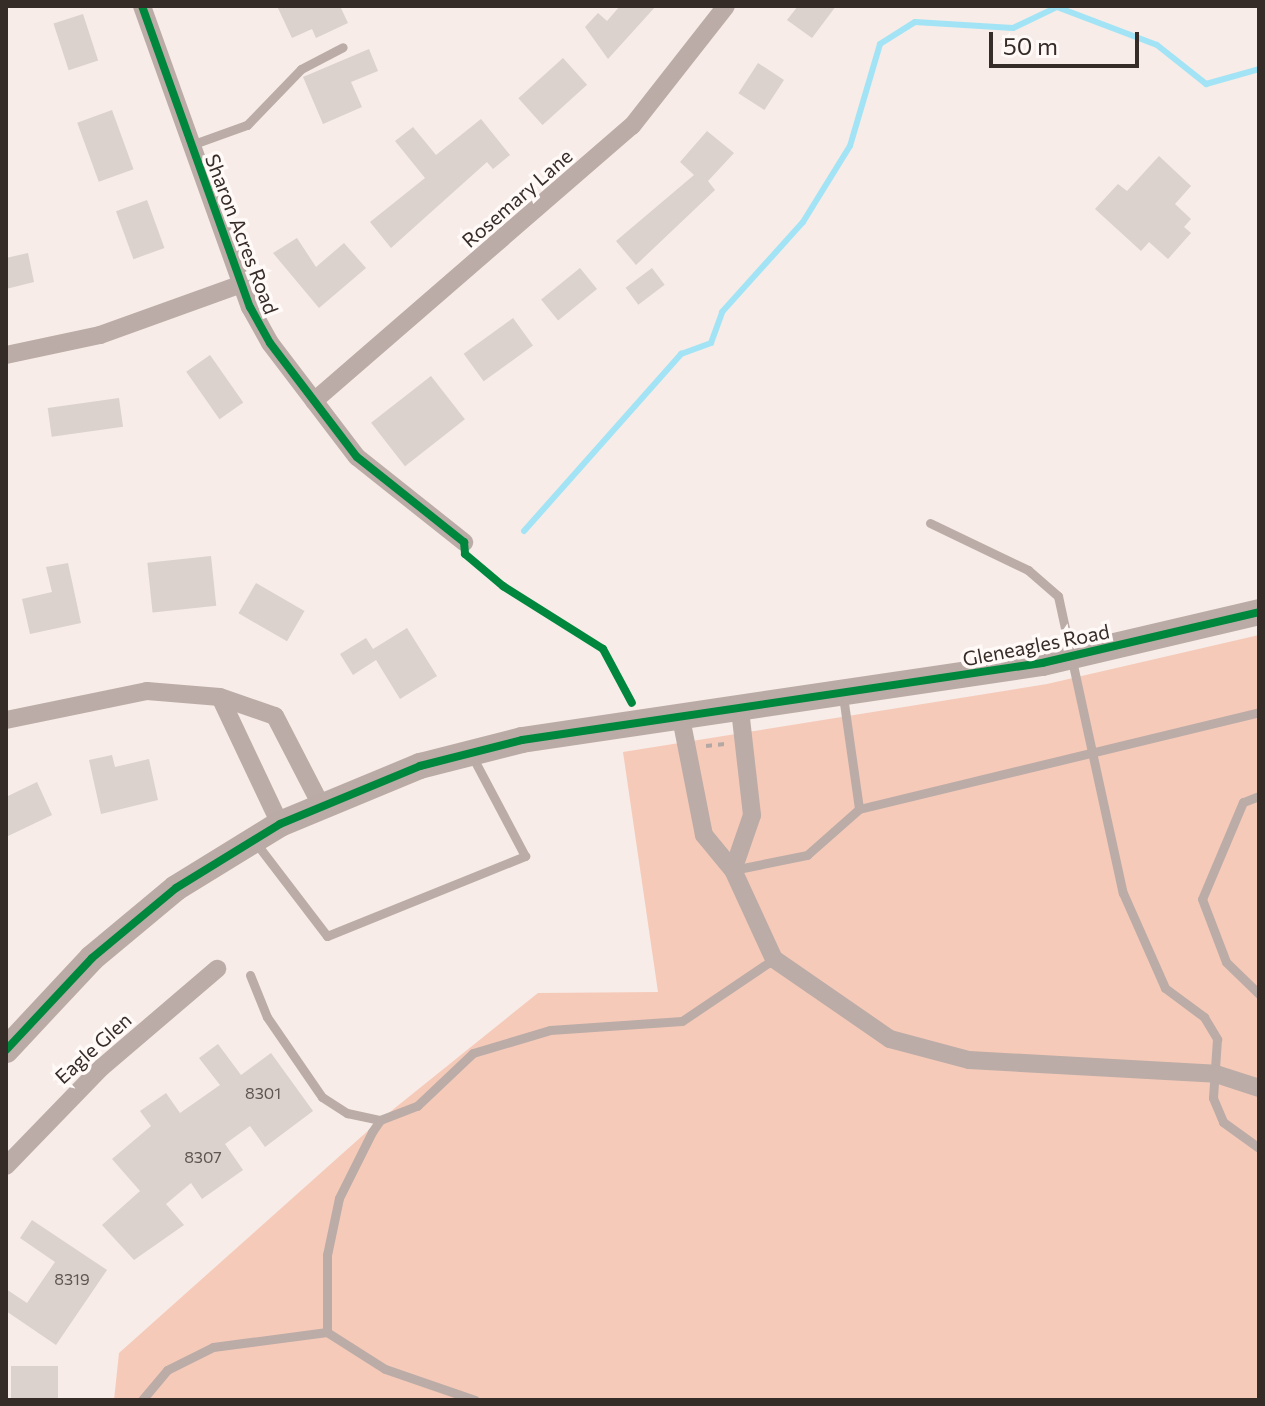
<!DOCTYPE html>
<html>
<head>
<meta charset="utf-8">
<style>
	body { margin:0 }
	#map { position:relative; width:1265px; height:1406px; overflow:hidden; background:#f7ece7; font-family:Commissioner,sans-serif }
	div>[style] { position:absolute }
	.green>* { inset:0; background:#f6cab9 }
	.stream>* { height:6px; margin:-3px; padding:0 3px; transform-origin:3px; border-radius:3px; background:#a2e4f5 }
	.building>* { inset:0; background:#dbd1cd; transform-origin:0 0 }
	.path>* { height:4px; margin-top:-2px; transform-origin:0; background:repeating-linear-gradient(90deg,#b4a8a4 0 6px,transparent 0 12px) }
	.lane>* { height:9px; margin:-4.5px; padding:0 4.5px; transform-origin:4.5px; border-radius:4.5px; background:#bbaca7 }
	.street>* { height:18px; margin:-9px; padding:0 9px; transform-origin:9px; border-radius:9px; background:#bbaca7 }
	.secondary>* { height:26px; margin:-13px; padding:0 13px; transform-origin:13px; border-radius:13px; background:#bbaba6 }
	.cycleway>* { height:8px; margin:-4px; padding:0 4px; transform-origin:4px; border-radius:4px; background:#00873e }
	span { translate:-50% -50%; white-space:nowrap; text-align:center; line-height:1.15; -webkit-text-stroke:7px #fff9f7; paint-order:stroke }
	.number-label { font-size:16px; color:#5e5450 }
	.number-label span { -webkit-text-stroke-width:0 }
	.street-label { font-size:20px; color:#352b27 }
	.frame { position:absolute; inset:0; border:8px solid #352b27; pointer-events:none }
	.scale { position:absolute; left:989px; top:32px; width:150px; height:36px; box-sizing:border-box; border:4px solid #352b27; border-top:0; padding-left:10px; font-size:24px; line-height:28px; white-space:nowrap; color:#352b27; -webkit-text-stroke:6px #fff9f7; paint-order:stroke }
</style>
</head>
<body>
<div id="map">
	<div class="green">
		<i style="clip-path:polygon(1259px 635px,1259px 1400px,114px 1400px,119px 1353px,380px 1120px,538px 993px,658px 992px,623px 752px,1047px 684px)"></i>
	</div>
	<div class="stream">
		<i style="left:524px;top:531px;width:237px;rotate:-48.4deg"></i>
		<i style="left:681px;top:354px;width:32px;rotate:-20deg"></i>
		<i style="left:711px;top:343px;width:33px;rotate:-70deg"></i>
		<i style="left:722px;top:312px;width:121px;rotate:-48deg"></i>
		<i style="left:803px;top:222px;width:89px;rotate:-58.3deg"></i>
		<i style="left:850px;top:146px;width:106px;rotate:-73.6deg"></i>
		<i style="left:880px;top:44px;width:41px;rotate:-32.2deg"></i>
		<i style="left:915px;top:22px;width:98px;rotate:3.5deg"></i>
		<i style="left:1013px;top:28px;width:49px;rotate:-25.5deg"></i>
		<i style="left:1057px;top:7px;width:107px;rotate:20.8deg"></i>
		<i style="left:1157px;top:45px;width:63px;rotate:38.5deg"></i>
		<i style="left:1206px;top:84px;width:55px;rotate:-15.8deg"></i>
	</div>
	<div class="building">
		<i style="clip-path:polygon(277px 6px,340px 6px,348px 23px,316px 38px,312px 29px,292px 38px)"></i>
		<i style="clip-path:polygon(620px 6px,656px 6px,608px 59px,585px 27px,598px 13px,607px 21px)"></i>
		<i style="clip-path:polygon(798px 6px,836px 6px,812px 38px,787px 20px)"></i>
		<i style="left:83px;top:14px;width:49px;height:31px;rotate:72deg"></i>
		<i style="clip-path:polygon(369px 49px,378px 71px,351px 82px,362px 107px,323px 124px,303px 77px)"></i>
		<i style="left:563px;top:58px;width:36px;height:60px;rotate:48deg"></i>
		<i style="left:758px;top:63px;width:31px;height:36px;rotate:33deg"></i>
		<i style="left:112px;top:110px;width:63px;height:37px;rotate:70deg"></i>
		<i style="clip-path:polygon(481px 119px,510px 155px,493px 169px,487px 162px,391px 248px,370px 222px,425px 178px,395px 141px,413px 127px,436px 155px)"></i>
		<i style="clip-path:polygon(707px 131px,734px 153px,708px 181px,715px 190px,636px 265px,616px 241px,694px 175px,680px 162px)"></i>
		<i style="clip-path:polygon(1159px 156px,1191px 186px,1175px 204px,1191px 219px,1184px 227px,1191px 233px,1168px 259px,1149px 242px,1141px 251px,1095px 209px,1118px 184px,1127px 191px)"></i>
		<i style="left:147px;top:200px;width:51px;height:33px;rotate:70deg"></i>
		<i style="clip-path:polygon(297px 238px,316px 267px,344px 243px,366px 268px,319px 308px,273px 253px)"></i>
		<i style="clip-path:polygon(28px 253px,34px 282px,6px 289px,6px 258px)"></i>
		<i style="left:580px;top:268px;width:27px;height:50px;rotate:51deg"></i>
		<i style="left:652px;top:268px;width:21px;height:33px;rotate:53deg"></i>
		<i style="left:513px;top:318px;width:34px;height:61px;rotate:54deg"></i>
		<i style="left:210px;top:355px;width:58px;height:29px;rotate:55deg"></i>
		<i style="left:431px;top:376px;width:55px;height:76px;rotate:52deg"></i>
		<i style="left:119px;top:398px;width:29px;height:72px;rotate:82deg"></i>
		<i style="left:211px;top:556px;width:50px;height:64px;rotate:84deg"></i>
		<i style="clip-path:polygon(68px 563px,81px 623px,30px 634px,22px 599px,52px 592px,46px 567px)"></i>
		<i style="left:256px;top:583px;width:56px;height:35px;rotate:30deg"></i>
		<i style="clip-path:polygon(407px 628px,437px 676px,400px 699px,376px 660px,353px 675px,340px 654px,366px 638px,373px 649px)"></i>
		<i style="clip-path:polygon(112px 755px,115px 767px,149px 759px,158px 800px,101px 814px,89px 760px)"></i>
		<i style="clip-path:polygon(37px 782px,52px 815px,6px 837px,6px 797px)"></i>
		<i style="clip-path:polygon(218px 1044px,241px 1075px,271px 1053px,313px 1111px,265px 1147px,250px 1126px,225px 1144px,243px 1170px,202px 1199px,191px 1183px,166px 1204px,184px 1225px,134px 1260px,102px 1225px,140px 1191px,112px 1159px,151px 1126px,140px 1111px,166px 1093px,180px 1113px,220px 1085px,199px 1058px)"></i>
		<i style="clip-path:polygon(32px 1220px,107px 1270px,56px 1345px,6px 1311px,6px 1289px,27px 1303px,55px 1262px,20px 1238px)"></i>
		<i style="left:58px;top:1366px;width:34px;height:47px;rotate:90deg"></i>
	</div>
	<div class="path">
		<i style="left:706px;top:746px;width:19px;rotate:-6deg"></i>
	</div>
	<div class="lane">
		<i style="left:191px;top:145px;width:59px;rotate:-19.7deg"></i>
		<i style="left:247px;top:125px;width:78px;rotate:-46deg"></i>
		<i style="left:301px;top:69px;width:47px;rotate:-27.6deg"></i>
		<i style="left:930px;top:523px;width:109px;rotate:25.6deg"></i>
		<i style="left:1028px;top:570px;width:40px;rotate:41deg"></i>
		<i style="left:1058px;top:596px;width:304px;rotate:77.7deg"></i>
		<i style="left:1123px;top:893px;width:104px;rotate:66.1deg"></i>
		<i style="left:1165px;top:988px;width:49px;rotate:36.6deg"></i>
		<i style="left:1204px;top:1017px;width:26px;rotate:59deg"></i>
		<i style="left:1217px;top:1039px;width:59px;rotate:93.9deg"></i>
		<i style="left:1213px;top:1098px;width:26px;rotate:67deg"></i>
		<i style="left:1223px;top:1122px;width:44px;rotate:35.8deg"></i>
		<i style="left:843px;top:696px;width:114px;rotate:81.9deg"></i>
		<i style="left:1259px;top:796px;width:17px;rotate:159deg"></i>
		<i style="left:1243px;top:802px;width:105px;rotate:112.9deg"></i>
		<i style="left:1202px;top:899px;width:67px;rotate:69.1deg"></i>
		<i style="left:1226px;top:962px;width:46px;rotate:44.1deg"></i>
		<i style="left:256px;top:843px;width:117px;rotate:52.6deg"></i>
		<i style="left:327px;top:936px;width:214px;rotate:-22deg"></i>
		<i style="left:525px;top:856px;width:113px;rotate:-117.9deg"></i>
		<i style="left:733px;top:870px;width:76px;rotate:-11.5deg"></i>
		<i style="left:807px;top:855px;width:69px;rotate:-41.5deg"></i>
		<i style="left:859px;top:809px;width:412px;rotate:-13.6deg"></i>
		<i style="left:250px;top:975px;width:45px;rotate:68deg"></i>
		<i style="left:267px;top:1017px;width:97px;rotate:55.5deg"></i>
		<i style="left:322px;top:1097px;width:30px;rotate:33deg"></i>
		<i style="left:347px;top:1113px;width:34px;rotate:12deg"></i>
		<i style="left:142px;top:1400px;width:39px;rotate:-50deg"></i>
		<i style="left:167px;top:1370px;width:51px;rotate:-26.6deg"></i>
		<i style="left:213px;top:1347px;width:115px;rotate:-7.5deg"></i>
		<i style="left:475px;top:1400px;width:95px;rotate:-161deg"></i>
		<i style="left:385px;top:1369px;width:69px;rotate:-147.5deg"></i>
		<i style="left:327px;top:1332px;width:77px;rotate:-90deg"></i>
		<i style="left:327px;top:1255px;width:58px;rotate:-78.1deg"></i>
		<i style="left:339px;top:1198px;width:74px;rotate:-63.4deg"></i>
		<i style="left:372px;top:1132px;width:14px;rotate:-56deg"></i>
		<i style="left:380px;top:1120px;width:40px;rotate:-21deg"></i>
		<i style="left:417px;top:1106px;width:77px;rotate:-43.4deg"></i>
		<i style="left:473px;top:1053px;width:80px;rotate:-16.6deg"></i>
		<i style="left:550px;top:1030px;width:132px;rotate:-3.9deg"></i>
		<i style="left:682px;top:1021px;width:111px;rotate:-34deg"></i>
	</div>
	<div class="street">
		<i style="left:142px;top:6px;width:320px;rotate:70.3deg"></i>
		<i style="left:250px;top:307px;width:41px;rotate:60.9deg"></i>
		<i style="left:270px;top:343px;width:143px;rotate:52.7deg"></i>
		<i style="left:357px;top:457px;width:137px;rotate:38.5deg"></i>
		<i style="left:6px;top:355px;width:96px;rotate:-12deg"></i>
		<i style="left:100px;top:335px;width:151px;rotate:-19.8deg"></i>
		<i style="left:314px;top:401px;width:420px;rotate:-40.9deg"></i>
		<i style="left:632px;top:126px;width:152px;rotate:-51.9deg"></i>
		<i style="left:681px;top:718px;width:119px;rotate:78.9deg"></i>
		<i style="left:704px;top:835px;width:45px;rotate:50.4deg"></i>
		<i style="left:733px;top:870px;width:58px;rotate:-70.9deg"></i>
		<i style="left:752px;top:815px;width:106px;rotate:-96.5deg"></i>
		<i style="left:6px;top:720px;width:144px;rotate:-11.6deg"></i>
		<i style="left:147px;top:691px;width:73px;rotate:4.7deg"></i>
		<i style="left:280px;top:824px;width:140px;rotate:-115.3deg"></i>
		<i style="left:220px;top:697px;width:58px;rotate:19.1deg"></i>
		<i style="left:275px;top:716px;width:100px;rotate:62.7deg"></i>
		<i style="left:733px;top:870px;width:98px;rotate:65.3deg"></i>
		<i style="left:774px;top:959px;width:141px;rotate:34.6deg"></i>
		<i style="left:890px;top:1039px;width:82px;rotate:14.9deg"></i>
		<i style="left:969px;top:1060px;width:247px;rotate:3.2deg"></i>
		<i style="left:1216px;top:1074px;width:45px;rotate:18deg"></i>
		<i style="left:6px;top:1166px;width:136px;rotate:-45.9deg"></i>
		<i style="left:101px;top:1068px;width:153px;rotate:-40.5deg"></i>
	</div>
	<div class="secondary">
		<i style="left:6px;top:1050px;width:126px;rotate:-46.9deg"></i>
		<i style="left:92px;top:958px;width:109px;rotate:-39.8deg"></i>
		<i style="left:176px;top:888px;width:122px;rotate:-31.6deg"></i>
		<i style="left:280px;top:824px;width:152px;rotate:-22.5deg"></i>
		<i style="left:420px;top:766px;width:105px;rotate:-14.3deg"></i>
		<i style="left:522px;top:740px;width:526px;rotate:-8.42deg"></i>
		<i style="left:1042px;top:663px;width:223px;rotate:-13.2deg"></i>
	</div>
	<div class="cycleway">
		<i style="left:142px;top:6px;width:320px;rotate:70.3deg"></i>
		<i style="left:250px;top:307px;width:41px;rotate:60.9deg"></i>
		<i style="left:270px;top:343px;width:143px;rotate:52.7deg"></i>
		<i style="left:357px;top:457px;width:137px;rotate:38.5deg"></i>
		<i style="left:464px;top:542px;width:12px;rotate:85deg"></i>
		<i style="left:465px;top:554px;width:50px;rotate:40.1deg"></i>
		<i style="left:503px;top:586px;width:118px;rotate:32.2deg"></i>
		<i style="left:603px;top:649px;width:61px;rotate:61.8deg"></i>
		<i style="left:6px;top:1050px;width:126px;rotate:-46.9deg"></i>
		<i style="left:92px;top:958px;width:109px;rotate:-39.8deg"></i>
		<i style="left:176px;top:888px;width:122px;rotate:-31.6deg"></i>
		<i style="left:280px;top:824px;width:152px;rotate:-22.5deg"></i>
		<i style="left:420px;top:766px;width:105px;rotate:-14.3deg"></i>
		<i style="left:522px;top:740px;width:526px;rotate:-8.42deg"></i>
		<i style="left:1042px;top:663px;width:223px;rotate:-13.2deg"></i>
	</div>
	<div class="number-label">
		<span style="left:263px;top:1093px">8301</span>
		<span style="left:203px;top:1157px">8307</span>
		<span style="left:72px;top:1279px">8319</span>
	</div>
	<div class="street-label">
		<span style="left:517px;top:198px;rotate:-41deg">Rosemary Lane</span>
		<span style="left:242px;top:234px;rotate:69deg">Sharon Acres Road</span>
		<span style="left:1036px;top:645px;rotate:-11deg">Gleneagles Road</span>
		<span style="left:93px;top:1048px;rotate:-42deg">Eagle Glen</span>
	</div>
	<div class="frame"></div>
	<div class="scale">50 m</div>
</div>
</body>
</html>
